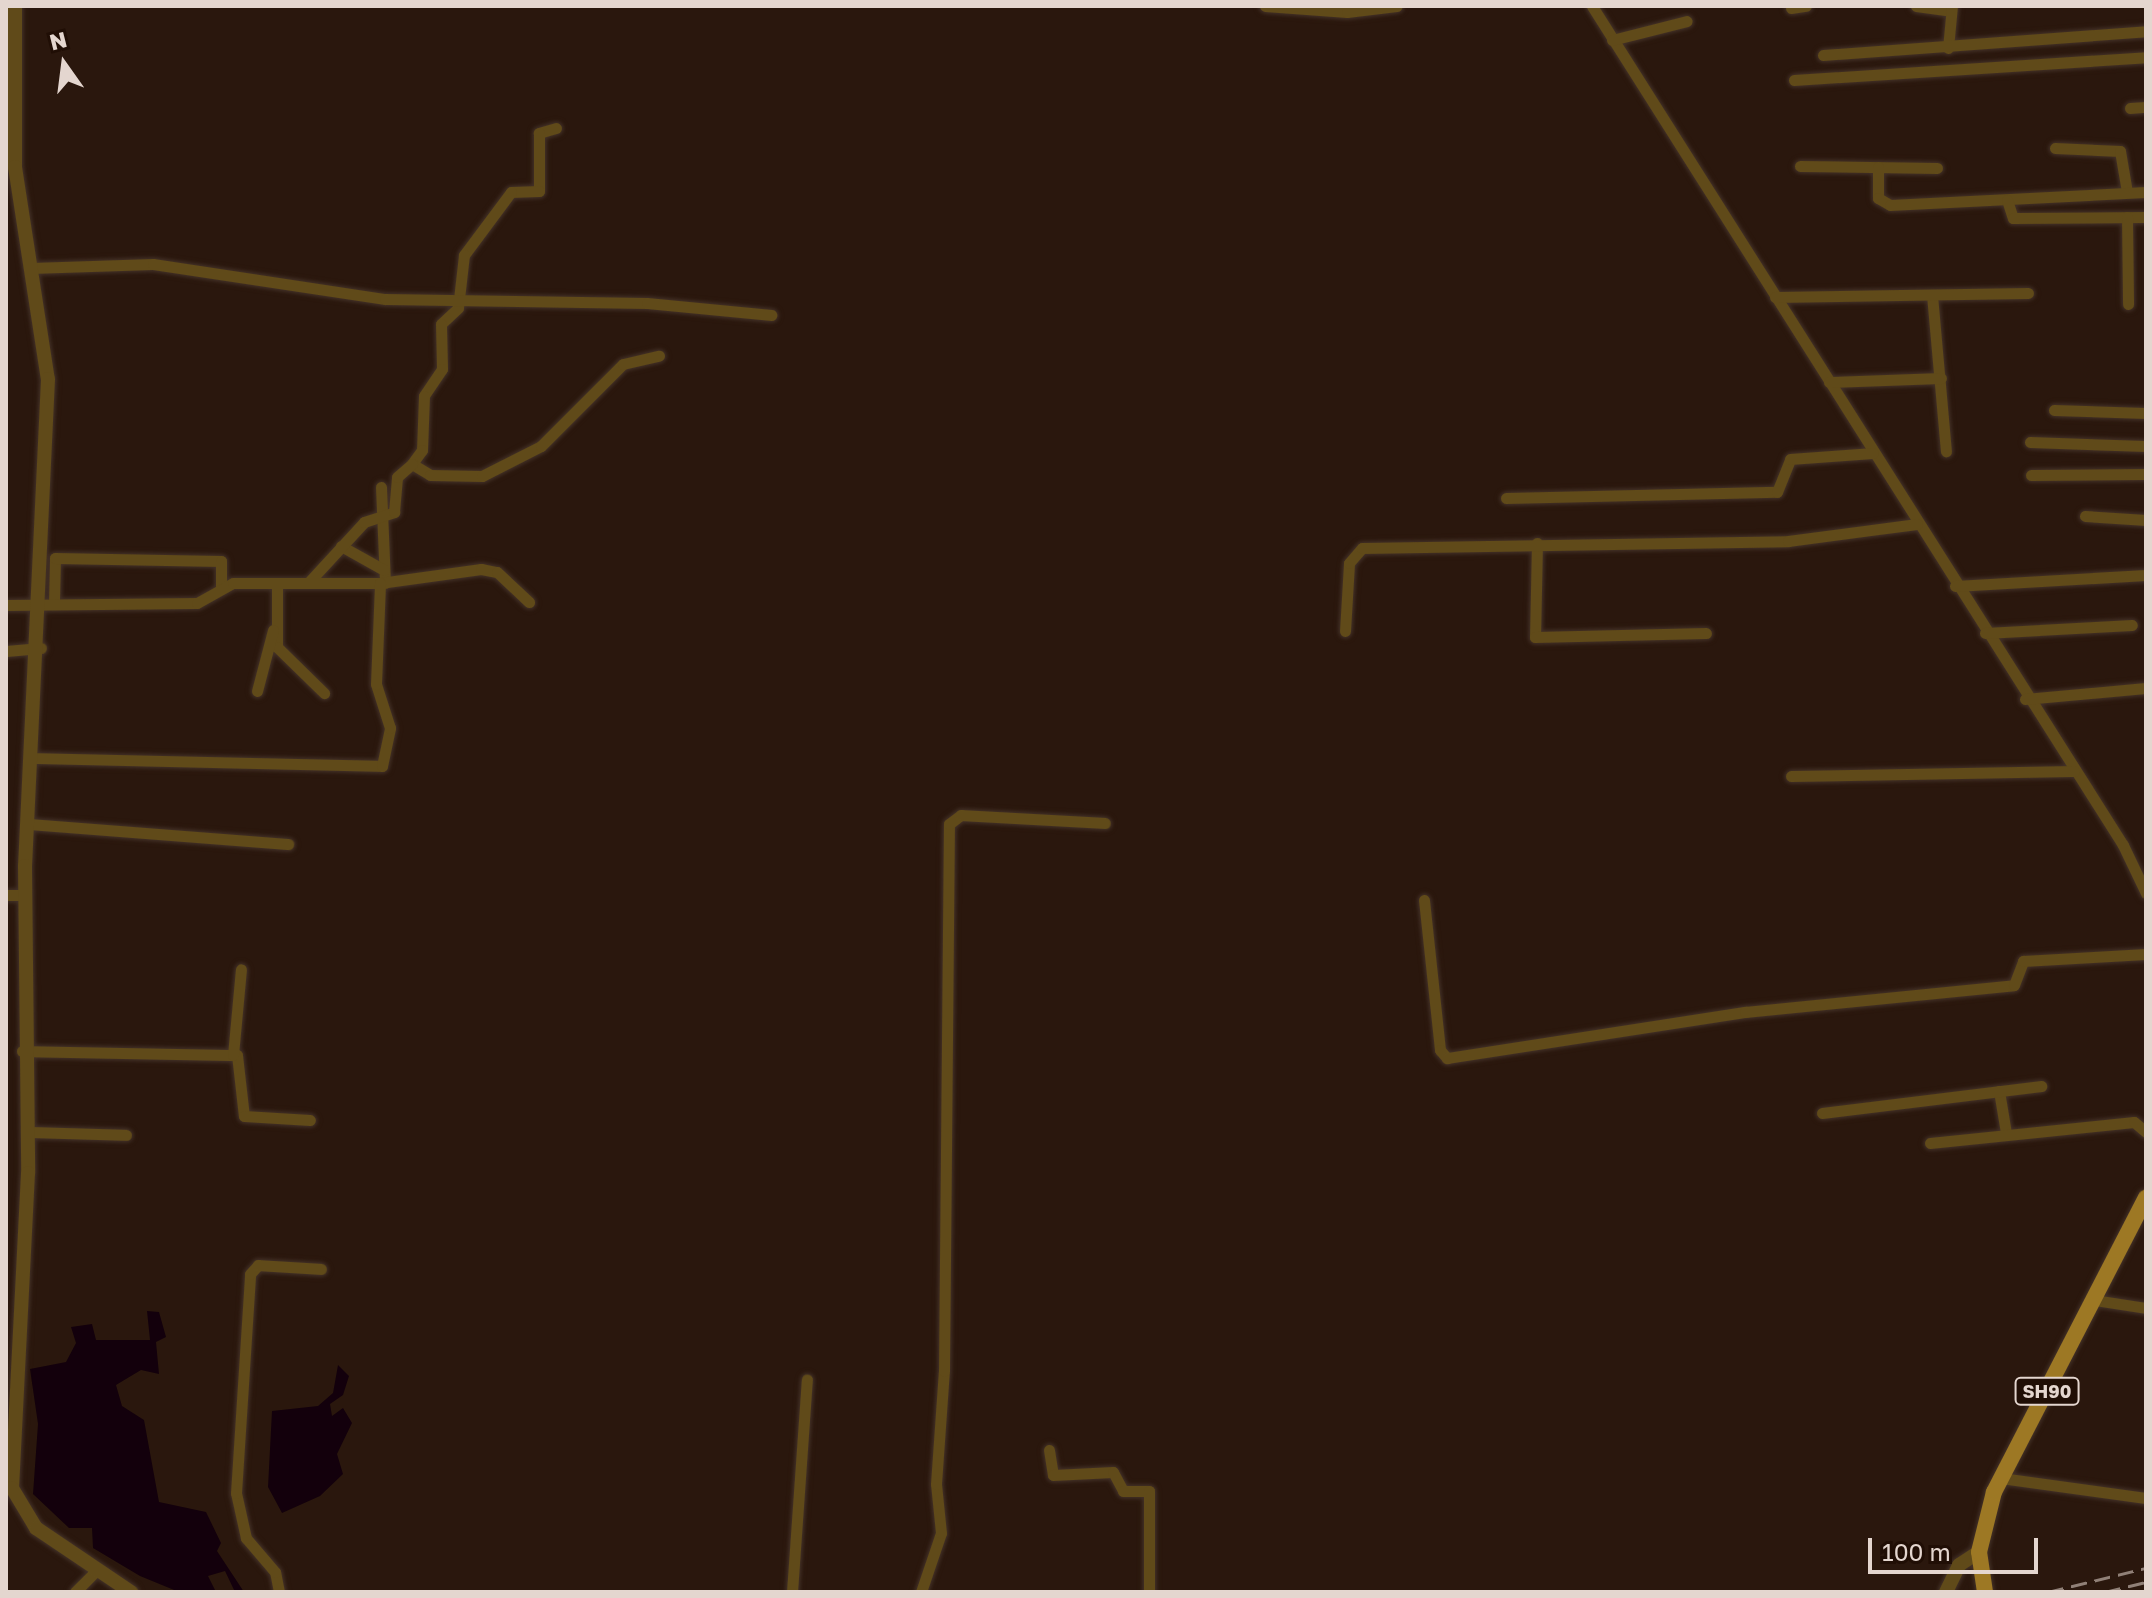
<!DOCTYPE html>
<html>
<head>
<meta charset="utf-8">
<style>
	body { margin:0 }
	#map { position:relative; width:2152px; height:1598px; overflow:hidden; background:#2a170d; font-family:"Golos Text",sans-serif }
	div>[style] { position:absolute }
	.water>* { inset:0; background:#13000c }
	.roads { filter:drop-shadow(0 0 2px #443228) drop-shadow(0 0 2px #443228) }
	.minor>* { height:11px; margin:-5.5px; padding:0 5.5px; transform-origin:5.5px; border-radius:5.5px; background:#604a19 }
	.tertiary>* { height:14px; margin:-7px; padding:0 7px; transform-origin:7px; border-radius:7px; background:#604a19 }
	.primary>* { height:16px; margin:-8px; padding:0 8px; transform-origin:8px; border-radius:8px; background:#9d7824 }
	.rail>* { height:3px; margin-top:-1.5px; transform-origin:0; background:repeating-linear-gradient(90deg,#908077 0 16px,transparent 0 24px) }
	span { translate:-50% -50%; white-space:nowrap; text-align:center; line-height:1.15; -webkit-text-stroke:7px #200e05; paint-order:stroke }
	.shield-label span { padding:2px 6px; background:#200e05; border:2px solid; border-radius:6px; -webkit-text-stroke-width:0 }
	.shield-label { font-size:18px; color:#e4d6cf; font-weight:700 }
	.frame { position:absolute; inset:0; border:8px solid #e4d6cf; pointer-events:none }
	.north { position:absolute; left:24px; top:24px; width:80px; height:80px; -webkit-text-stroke:6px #200e05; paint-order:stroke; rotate:346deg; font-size:22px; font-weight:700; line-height:32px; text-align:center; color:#e4d6cf }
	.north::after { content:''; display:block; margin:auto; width:28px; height:36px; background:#e4d6cf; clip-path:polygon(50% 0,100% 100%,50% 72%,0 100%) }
	.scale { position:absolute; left:1868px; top:1538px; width:170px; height:36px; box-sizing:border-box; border:4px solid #e4d6cf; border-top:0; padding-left:10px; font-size:24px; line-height:28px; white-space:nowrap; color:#e4d6cf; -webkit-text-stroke:6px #200e05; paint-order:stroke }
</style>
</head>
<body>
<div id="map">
	<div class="water">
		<i style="clip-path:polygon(147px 1311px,159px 1312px,166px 1337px,156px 1342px,159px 1374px,141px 1370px,116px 1385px,122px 1406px,144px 1420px,159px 1502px,206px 1512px,221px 1543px,217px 1551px,244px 1592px,235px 1592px,225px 1571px,208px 1576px,216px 1592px,179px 1592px,140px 1576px,93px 1548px,92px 1528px,69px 1528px,33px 1494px,38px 1424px,30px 1369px,66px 1362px,76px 1343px,71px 1327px,92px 1324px,96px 1340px,150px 1340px)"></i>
		<i style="clip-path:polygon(338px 1365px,349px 1376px,343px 1395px,330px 1404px,332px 1416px,343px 1408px,352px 1423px,337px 1454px,343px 1474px,320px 1496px,282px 1513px,268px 1487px,272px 1411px,318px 1406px,333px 1393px)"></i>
	</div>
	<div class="roads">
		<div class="minor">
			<i style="left:1265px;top:6px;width:82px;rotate:4.2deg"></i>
			<i style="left:1347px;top:12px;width:50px;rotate:-6.8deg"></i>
			<i style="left:1592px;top:6px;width:993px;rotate:57.67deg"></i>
			<i style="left:2123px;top:845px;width:53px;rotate:64.4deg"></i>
			<i style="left:1916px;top:6px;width:35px;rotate:8deg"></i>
			<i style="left:1791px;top:8px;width:15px;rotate:-8deg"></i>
			<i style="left:1612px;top:40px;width:77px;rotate:-14.2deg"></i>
			<i style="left:1948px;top:48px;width:42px;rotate:-84.6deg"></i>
			<i style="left:1823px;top:55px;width:324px;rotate:-4.2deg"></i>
			<i style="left:1794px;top:80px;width:353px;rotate:-3.7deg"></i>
			<i style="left:2130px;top:108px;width:16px;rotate:-4deg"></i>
			<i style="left:556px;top:128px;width:18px;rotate:164deg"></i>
			<i style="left:539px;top:133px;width:58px;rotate:90deg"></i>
			<i style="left:539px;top:191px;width:28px;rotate:178deg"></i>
			<i style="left:511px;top:192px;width:79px;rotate:126.7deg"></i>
			<i style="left:464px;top:255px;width:53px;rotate:96.5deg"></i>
			<i style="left:458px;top:308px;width:23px;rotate:137deg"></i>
			<i style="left:441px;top:324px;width:45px;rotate:88.7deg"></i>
			<i style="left:442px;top:369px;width:32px;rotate:124deg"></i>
			<i style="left:424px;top:396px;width:54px;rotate:92.1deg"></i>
			<i style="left:422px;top:450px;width:17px;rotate:126deg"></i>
			<i style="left:412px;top:464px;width:21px;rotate:31deg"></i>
			<i style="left:430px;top:475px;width:52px;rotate:1.1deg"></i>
			<i style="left:482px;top:476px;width:66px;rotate:-27deg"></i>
			<i style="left:541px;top:446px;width:116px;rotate:-45deg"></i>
			<i style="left:623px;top:364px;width:37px;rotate:-13deg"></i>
			<i style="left:2055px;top:148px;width:65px;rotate:2.6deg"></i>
			<i style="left:2120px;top:151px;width:42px;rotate:80.3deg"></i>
			<i style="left:1800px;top:166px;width:137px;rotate:0.8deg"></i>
			<i style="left:1878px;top:167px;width:31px;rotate:90deg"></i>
			<i style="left:1878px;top:198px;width:14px;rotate:30deg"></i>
			<i style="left:1890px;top:205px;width:256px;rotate:-2.9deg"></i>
			<i style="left:2007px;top:200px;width:19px;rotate:72deg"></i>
			<i style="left:2013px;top:218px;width:133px;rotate:-0.4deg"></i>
			<i style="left:2127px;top:217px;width:87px;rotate:89.3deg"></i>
			<i style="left:31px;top:268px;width:122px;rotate:-1.9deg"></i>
			<i style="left:153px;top:264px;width:235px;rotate:8.6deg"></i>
			<i style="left:385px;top:299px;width:262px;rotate:0.9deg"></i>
			<i style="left:647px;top:303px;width:125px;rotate:5.5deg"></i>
			<i style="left:1932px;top:295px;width:157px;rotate:84.9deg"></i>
			<i style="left:1775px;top:297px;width:253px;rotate:-0.9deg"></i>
			<i style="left:1829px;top:382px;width:112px;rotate:-2deg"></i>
			<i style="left:2054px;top:410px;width:92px;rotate:1.9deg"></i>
			<i style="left:2030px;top:442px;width:116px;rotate:2deg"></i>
			<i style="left:2031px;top:475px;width:115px;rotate:-0.5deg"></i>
			<i style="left:381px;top:487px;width:96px;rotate:87.6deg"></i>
			<i style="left:1506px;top:498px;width:271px;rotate:-1.3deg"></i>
			<i style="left:1777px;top:492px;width:35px;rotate:-68deg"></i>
			<i style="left:1790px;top:459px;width:83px;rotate:-4.1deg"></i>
			<i style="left:2085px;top:516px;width:61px;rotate:3.8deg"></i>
			<i style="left:1537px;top:543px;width:94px;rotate:91.2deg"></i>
			<i style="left:1535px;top:637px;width:171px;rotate:-1.3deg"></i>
			<i style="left:341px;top:546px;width:49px;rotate:29.2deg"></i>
			<i style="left:277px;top:583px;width:64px;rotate:90deg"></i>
			<i style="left:277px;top:647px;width:66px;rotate:44.4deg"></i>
			<i style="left:308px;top:583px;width:83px;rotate:-47.4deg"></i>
			<i style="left:364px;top:522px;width:32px;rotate:-18deg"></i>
			<i style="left:394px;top:512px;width:35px;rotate:-85deg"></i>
			<i style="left:397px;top:477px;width:20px;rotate:-41deg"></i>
			<i style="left:1955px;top:586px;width:191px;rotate:-3.3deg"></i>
			<i style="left:54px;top:603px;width:45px;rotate:-88.7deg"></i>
			<i style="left:55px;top:558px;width:166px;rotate:1deg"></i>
			<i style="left:221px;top:561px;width:26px;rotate:90deg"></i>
			<i style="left:6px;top:605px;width:191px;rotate:-0.6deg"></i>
			<i style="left:197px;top:603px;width:41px;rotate:-29.1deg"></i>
			<i style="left:233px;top:583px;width:147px"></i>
			<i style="left:380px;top:583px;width:102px;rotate:-7.9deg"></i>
			<i style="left:481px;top:569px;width:16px;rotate:11deg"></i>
			<i style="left:497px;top:572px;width:44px;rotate:43.2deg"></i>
			<i style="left:1345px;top:631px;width:68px;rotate:-86.6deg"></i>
			<i style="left:1349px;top:563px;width:20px;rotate:-49deg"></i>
			<i style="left:1362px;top:548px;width:426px;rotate:-0.9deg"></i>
			<i style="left:1788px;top:541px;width:130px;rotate:-7.5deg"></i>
			<i style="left:1985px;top:633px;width:147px;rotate:-3.1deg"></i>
			<i style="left:6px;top:651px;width:35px;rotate:-5deg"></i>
			<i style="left:257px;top:691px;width:63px;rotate:-75.3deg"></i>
			<i style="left:2025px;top:699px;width:121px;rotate:-5.2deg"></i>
			<i style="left:32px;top:758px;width:350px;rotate:1.3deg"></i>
			<i style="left:382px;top:766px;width:39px;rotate:-78deg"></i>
			<i style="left:390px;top:728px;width:46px;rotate:-107.7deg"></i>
			<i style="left:376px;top:684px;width:101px;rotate:-87.7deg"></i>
			<i style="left:1791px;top:776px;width:283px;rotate:-1deg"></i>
			<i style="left:28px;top:824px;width:261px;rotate:4.4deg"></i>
			<i style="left:6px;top:895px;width:19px"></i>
			<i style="left:1424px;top:900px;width:151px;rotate:83.9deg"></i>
			<i style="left:1440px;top:1050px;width:11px;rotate:49deg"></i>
			<i style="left:1447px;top:1058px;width:302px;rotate:-8.8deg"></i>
			<i style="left:1745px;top:1012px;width:270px;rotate:-5.7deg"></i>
			<i style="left:2014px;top:985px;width:26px;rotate:-69deg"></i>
			<i style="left:2023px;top:961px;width:123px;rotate:-3.3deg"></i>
			<i style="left:22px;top:1051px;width:215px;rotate:1.1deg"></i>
			<i style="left:237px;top:1055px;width:61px;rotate:83.5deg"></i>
			<i style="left:244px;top:1116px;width:66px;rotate:3.5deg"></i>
			<i style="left:233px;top:1055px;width:86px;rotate:-84.7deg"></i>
			<i style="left:1999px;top:1091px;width:43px;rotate:80.5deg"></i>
			<i style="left:1822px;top:1113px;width:221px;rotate:-7deg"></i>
			<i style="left:27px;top:1132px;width:99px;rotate:1.7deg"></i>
			<i style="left:1930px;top:1143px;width:205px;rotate:-5.9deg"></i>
			<i style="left:2134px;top:1122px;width:16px;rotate:40deg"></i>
			<i style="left:2094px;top:1300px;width:53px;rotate:8.7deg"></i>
			<i style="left:1049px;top:1450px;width:25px;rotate:81deg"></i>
			<i style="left:1053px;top:1475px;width:60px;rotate:-2.9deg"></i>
			<i style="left:1113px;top:1472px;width:21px;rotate:62deg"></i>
			<i style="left:1123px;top:1491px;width:26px"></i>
			<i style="left:1149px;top:1491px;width:101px;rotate:90deg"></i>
			<i style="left:2001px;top:1478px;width:146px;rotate:7.9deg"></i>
			<i style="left:75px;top:1592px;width:28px;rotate:-45deg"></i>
			<i style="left:279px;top:1592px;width:20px;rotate:-101deg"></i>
			<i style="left:275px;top:1572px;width:45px;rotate:-130.5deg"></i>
			<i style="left:246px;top:1538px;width:46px;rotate:-102.5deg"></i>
			<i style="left:236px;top:1493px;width:219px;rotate:-86.3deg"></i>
			<i style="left:250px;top:1274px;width:12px;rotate:-48deg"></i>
			<i style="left:258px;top:1265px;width:63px;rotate:3.6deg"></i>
			<i style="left:792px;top:1592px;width:213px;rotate:-86deg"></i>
			<i style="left:921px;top:1592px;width:62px;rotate:-71.3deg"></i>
			<i style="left:941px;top:1533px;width:49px;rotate:-95.8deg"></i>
			<i style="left:936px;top:1484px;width:113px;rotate:-86deg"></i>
			<i style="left:944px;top:1371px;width:547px;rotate:-89.48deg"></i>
			<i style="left:949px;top:824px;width:15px;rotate:-37deg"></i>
			<i style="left:961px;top:815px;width:144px;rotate:3.2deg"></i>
		</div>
		<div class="tertiary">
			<i style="left:15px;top:6px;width:161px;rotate:90deg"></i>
			<i style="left:15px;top:167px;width:215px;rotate:81.2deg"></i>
			<i style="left:48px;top:379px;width:488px;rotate:92.7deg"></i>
			<i style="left:25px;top:866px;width:307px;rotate:89.4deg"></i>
			<i style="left:28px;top:1173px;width:315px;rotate:92.9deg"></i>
			<i style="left:12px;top:1488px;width:47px;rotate:59deg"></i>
			<i style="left:36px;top:1528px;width:115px;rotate:34deg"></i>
			<i style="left:1946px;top:1592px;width:30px;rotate:-64deg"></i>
			<i style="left:1959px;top:1565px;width:24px;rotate:-33deg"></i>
		</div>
		<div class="primary">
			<i style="left:1985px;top:1592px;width:40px;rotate:-98.5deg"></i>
			<i style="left:1979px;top:1552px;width:62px;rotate:-76deg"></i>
			<i style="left:1994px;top:1492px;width:331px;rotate:-62.7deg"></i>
		</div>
	</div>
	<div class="rail">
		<i style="left:2048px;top:1592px;width:101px;rotate:-13.8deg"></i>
		<i style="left:2105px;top:1592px;width:42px;rotate:-13.7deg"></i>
	</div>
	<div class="shield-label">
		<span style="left:2047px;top:1391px">SH90</span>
	</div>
	<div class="frame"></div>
	<div class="north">N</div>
	<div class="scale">100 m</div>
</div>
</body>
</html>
